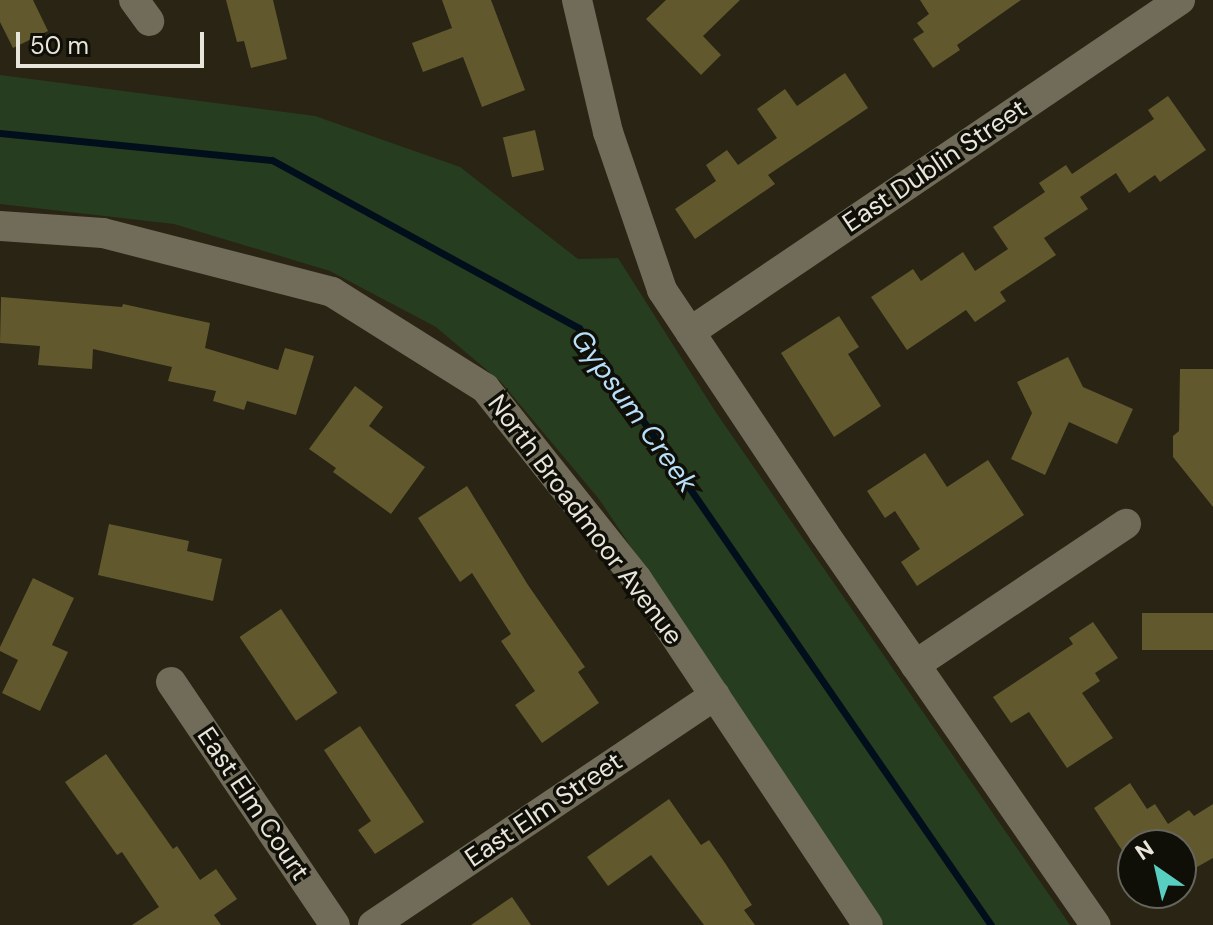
<!DOCTYPE html>
<html>
<head>
<meta charset="utf-8">
<style>
	body { margin:0 }
	#map { position:relative; width:1213px; height:925px; overflow:hidden; background:#292414; font-family:"DM Sans",sans-serif }
	div>[style] { position:absolute }
	.green>* { inset:0; background:#273d20 }
	.stream>* { height:7px; margin:-3.5px; padding:0 3.5px; transform-origin:3.5px; border-radius:3.5px; background:#000f1b }
	.building>* { inset:0; background:#62582d; transform-origin:0 0 }
	.minor>* { height:30px; margin:-15px; padding:0 15px; transform-origin:15px; border-radius:15px; background:#706c59 }
	span { translate:-50% -50%; white-space:nowrap; text-align:center; line-height:1.15; -webkit-text-stroke:7px #0f0e07; paint-order:stroke }
	.street-label { font-size:26px; color:#e8e5db }
	.water-label { font-size:28px; color:#b7dff9; font-style:italic }
	.north { position:absolute; left:1117px; top:829px; width:80px; height:80px; box-sizing:border-box; background:#0f0e07; border:2px solid #66645c; border-radius:50%; rotate:326deg; font-size:22px; font-weight:700; line-height:32px; text-align:center; color:#e8e5db }
	.north::after { content:''; display:block; margin:auto; width:28px; height:36px; background:#58cec1; clip-path:polygon(50% 0,100% 100%,50% 72%,0 100%) }
	.scale { position:absolute; left:16px; top:32px; width:188px; height:36px; box-sizing:border-box; border:4px solid #e8e5db; border-top:0; padding-left:10px; font-size:24px; line-height:28px; white-space:nowrap; color:#e8e5db; -webkit-text-stroke:6px #0f0e07; paint-order:stroke }
</style>
</head>
<body>
<div id="map">
	<div class="green">
		<i style="clip-path:polygon(0 75px,315px 116px,460px 167px,578px 259px,618px 258px,715px 411px,1070px 925px,884px 925px,599px 499px,501px 382px,436px 327px,330px 271px,174px 224px,0 204px)"></i>
	</div>
	<div class="stream">
		<i style="left:0;top:133px;width:273px;rotate:5.7deg"></i>
		<i style="left:272px;top:160px;width:350px;rotate:28.7deg"></i>
		<i style="left:579px;top:328px;width:725px;rotate:55.39deg"></i>
	</div>
	<div class="building">
		<i style="clip-path:polygon(0 0,33px 0,48px 31px,13px 48px,0 22px)"></i>
		<i style="clip-path:polygon(226px 0,273px 0,287px 59px,251px 68px,244px 41px,237px 42px)"></i>
		<i style="clip-path:polygon(442px 0,491px 0,525px 90px,482px 107px,463px 57px,423px 72px,412px 43px,452px 28px)"></i>
		<i style="clip-path:polygon(666px 0,740px 0,703px 36px,721px 55px,701px 75px,646px 19px)"></i>
		<i style="clip-path:polygon(920px 0,1021px 0,957px 45px,960px 50px,933px 68px,913px 39px,924px 32px,917px 23px,929px 14px)"></i>
		<i style="clip-path:polygon(845px 73px,868px 108px,768px 175px,775px 184px,695px 239px,675px 209px,716px 181px,706px 165px,727px 150px,738px 165px,777px 138px,757px 109px,785px 89px,797px 106px)"></i>
		<i style="clip-path:polygon(1168px 96px,1206px 150px,1160px 182px,1155px 175px,1129px 193px,1116px 173px,1080px 197px,1088px 209px,1044px 238px,1056px 255px,1000px 292px,1006px 301px,975px 322px,966px 310px,907px 350px,871px 297px,913px 269px,921px 281px,963px 252px,975px 271px,1008px 249px,993px 227px,1045px 192px,1039px 183px,1066px 165px,1072px 174px,1154px 119px,1148px 110px)"></i>
		<i style="left:535px;top:130px;width:41px;height:33px;rotate:77deg"></i>
		<i style="clip-path:polygon(1px 297px,122px 307px,123px 304px,210px 323px,205px 348px,278px 370px,285px 348px,314px 356px,296px 415px,247px 401px,244px 410px,213px 401px,216px 391px,168px 381px,172px 367px,93px 349px,92px 369px,38px 365px,40px 346px,0 343px)"></i>
		<i style="clip-path:polygon(839px 316px,859px 347px,848px 354px,881px 406px,834px 437px,781px 353px)"></i>
		<i style="clip-path:polygon(1068px 357px,1083px 387px,1133px 409px,1117px 444px,1069px 422px,1045px 475px,1011px 459px,1032px 413px,1017px 382px)"></i>
		<i style="clip-path:polygon(1180px 369px,1213px 369px,1213px 507px,1173px 457px,1173px 436px,1179px 431px)"></i>
		<i style="clip-path:polygon(355px 386px,383px 407px,369px 426px,425px 467px,391px 514px,333px 472px,336px 468px,309px 449px)"></i>
		<i style="clip-path:polygon(925px 453px,947px 487px,988px 460px,1024px 515px,917px 586px,901px 562px,920px 549px,895px 511px,885px 518px,867px 491px)"></i>
		<i style="clip-path:polygon(467px 486px,528px 585px,585px 667px,578px 672px,599px 703px,542px 743px,515px 705px,535px 691px,501px 641px,511px 634px,472px 573px,460px 582px,418px 518px)"></i>
		<i style="clip-path:polygon(109px 524px,189px 541px,187px 551px,222px 559px,213px 601px,98px 575px)"></i>
		<i style="clip-path:polygon(33px 578px,74px 598px,52px 645px,68px 652px,40px 711px,2px 693px,18px 660px,0 651px,0 647px)"></i>
		<i style="left:281px;top:609px;width:101px;height:50px;rotate:56deg"></i>
		<i style="left:1213px;top:613px;width:37px;height:71px;rotate:90deg"></i>
		<i style="clip-path:polygon(1093px 622px,1118px 658px,1095px 673px,1100px 681px,1082px 693px,1113px 738px,1067px 768px,1029px 712px,1011px 723px,993px 697px,1073px 644px,1069px 638px)"></i>
		<i style="clip-path:polygon(360px 726px,424px 822px,375px 854px,358px 830px,371px 821px,324px 750px)"></i>
		<i style="clip-path:polygon(106px 754px,173px 849px,177px 846px,200px 880px,216px 869px,237px 899px,214px 915px,221px 925px,132px 925px,159px 907px,122px 852px,117px 855px,65px 782px)"></i>
		<i style="clip-path:polygon(1130px 783px,1147px 809px,1155px 804px,1168px 824px,1189px 810px,1194px 816px,1213px 804px,1213px 858px,1181px 876px,1181px 845px,1133px 845px,1133px 867px,1094px 808px)"></i>
		<i style="clip-path:polygon(669px 799px,701px 845px,709px 840px,725px 863px,752px 905px,744px 910px,755px 925px,704px 925px,651px 855px,608px 886px,587px 857px)"></i>
		<i style="clip-path:polygon(512px 897px,531px 925px,471px 925px)"></i>
	</div>
	<div class="minor">
		<i style="left:134px;top:0;width:26px;rotate:54deg"></i>
		<i style="left:577px;top:0;width:136px;rotate:76.8deg"></i>
		<i style="left:608px;top:132px;width:167px;rotate:71.1deg"></i>
		<i style="left:662px;top:290px;width:292px;rotate:56.3deg"></i>
		<i style="left:824px;top:533px;width:477px;rotate:55.3deg"></i>
		<i style="left:0;top:226px;width:103px;rotate:3.9deg"></i>
		<i style="left:103px;top:233px;width:236px;rotate:14.4deg"></i>
		<i style="left:332px;top:292px;width:181px;rotate:32.1deg"></i>
		<i style="left:485px;top:388px;width:244px;rotate:51.5deg"></i>
		<i style="left:637px;top:579px;width:416px;rotate:56.3deg"></i>
		<i style="left:690px;top:332px;width:592px;rotate:-34.12deg"></i>
		<i style="left:915px;top:665px;width:254px;rotate:-33.8deg"></i>
		<i style="left:171px;top:682px;width:293px;rotate:56deg"></i>
		<i style="left:373px;top:925px;width:412px;rotate:-33.9deg"></i>
	</div>
	<div class="street-label">
		<span style="left:935px;top:166px;rotate:-34deg">East Dublin Street</span>
		<span style="left:585px;top:520px;rotate:53deg">North Broadmoor Avenue</span>
		<span style="left:253px;top:804px;rotate:56deg">East Elm Court</span>
		<span style="left:544px;top:810px;rotate:-34deg">East Elm Street</span>
	</div>
	<div class="water-label">
		<span style="left:634px;top:411px;rotate:54deg">Gypsum Creek</span>
	</div>
	<div class="north">N</div>
	<div class="scale">50 m</div>
</div>
</body>
</html>
